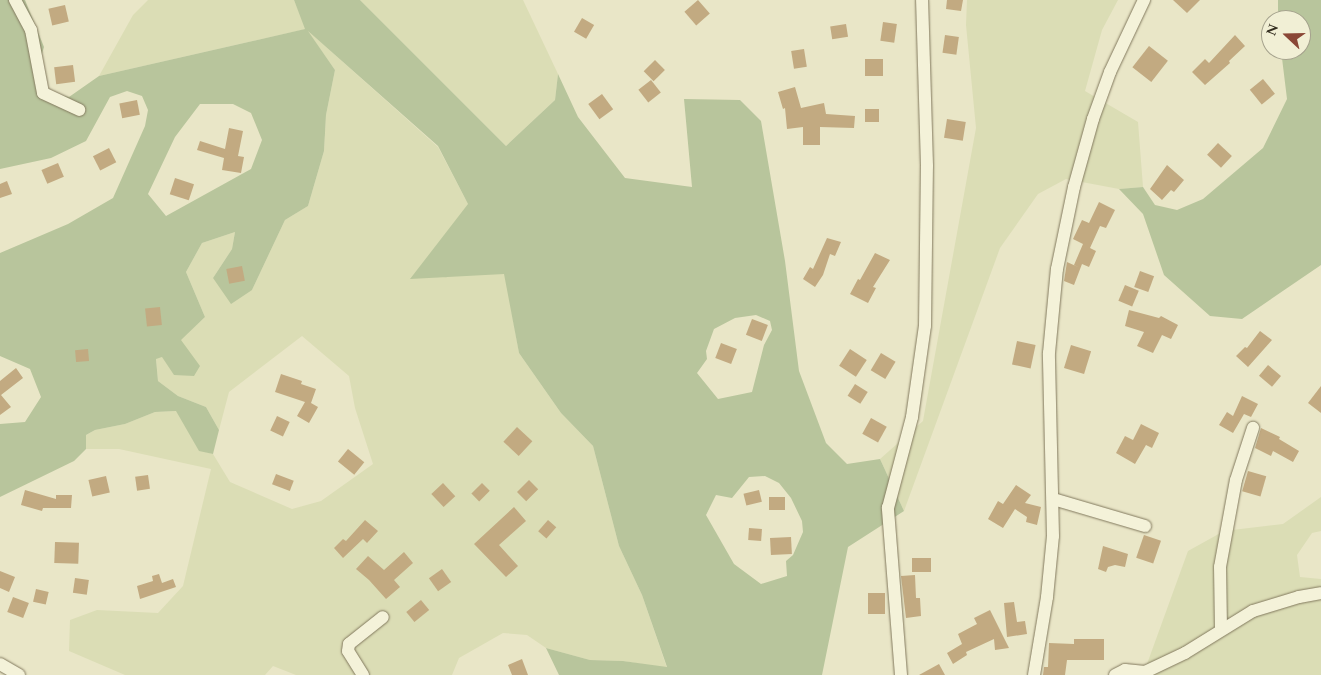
<!DOCTYPE html>
<html>
<head>
<meta charset="utf-8">
<style>
	body { margin:0 }
	#map { position:relative; width:1321px; height:675px; overflow:hidden; background:#e9e6c7; font-family:Spectral,serif }
	div>[style] { position:absolute }
	.farmland>* { inset:0; background:#dbddb5 }
	.green>* { inset:0; background:#b8c59c }
	.building>* { inset:0; background:#c2aa81; transform-origin:0 0 }
	.roads { filter:drop-shadow(0 0 1px #82795e) drop-shadow(0 0 1px #82795e) }
	.minor>* { height:12px; margin:-6px; padding:0 6px; transform-origin:6px; border-radius:6px; background:#f4f2d9 }
	span { translate:-50% -50%; white-space:nowrap; text-align:center; line-height:1.15; -webkit-text-stroke:5px #f1efd5; paint-order:stroke }
	.north { position:absolute; left:1261px; top:10px; width:50px; height:50px; box-sizing:border-box; background:#f1efd5; border:1px solid #a5a28d; border-radius:50%; rotate:291deg; font-size:14px; font-weight:700; line-height:20px; text-align:center; color:#342e20 }
	.north::after { content:''; display:block; margin:auto; width:18px; height:22px; background:#8a4736; clip-path:polygon(50% 0,100% 100%,50% 72%,0 100%) }
</style>
</head>
<body>
<div id="map">
	<div class="farmland">
		<i style="clip-path:polygon(148px 0,294px 0,306px 29px,438px 147px,505px 274px,519px 353px,561px 413px,593px 446px,619px 546px,642px 595px,667px 668px,623px 661px,590px 660px,546px 648px,527px 635px,503px 633px,459px 658px,452px 675px,296px 675px,273px 666px,265px 675px,125px 675px,69px 651px,70px 620px,97px 610px,158px 613px,183px 586px,211px 469px,119px 449px,86px 449px,86px 435px,95px 430px,125px 424px,155px 412px,177px 411px,199px 450px,213px 454px,230px 482px,292px 509px,321px 501px,373px 464px,355px 408px,349px 376px,302px 336px,229px 392px,219px 430px,206px 407px,178px 396px,158px 381px,156px 358px,162px 357px,205px 317px,186px 272px,202px 243px,235px 232px,232px 249px,213px 278px,252px 290px,285px 220px,308px 206px,324px 151px,326px 115px,335px 70px,306px 29px,99px 76px,133px 15px)"></i>
		<i style="clip-path:polygon(360px 0,523px 0,558px 74px,555px 100px,506px 146px)"></i>
		<i style="clip-path:polygon(967px 0,1118px 0,1102px 30px,1085px 91px,1138px 122px,1143px 187px,1119px 189px,1066px 179px,1038px 194px,1000px 248px,904px 511px,880px 459px,923px 421px,976px 128px,966px 25px)"></i>
		<i style="clip-path:polygon(1321px 497px,1321px 531px,1312px 533px,1297px 555px,1300px 577px,1321px 579px,1321px 675px,1143px 675px,1188px 551px,1224px 531px,1283px 524px)"></i>
	</div>
	<div class="green">
		<i style="clip-path:polygon(evenodd,0 0,25px 0,44px 47px,35px 77px,40px 91px,69px 97px,99px 76px,305px 29px,294px 0,360px 0,506px 146px,555px 100px,558px 74px,578px 117px,625px 178px,692px 187px,684px 99px,740px 100px,761px 121px,785px 261px,799px 371px,826px 443px,847px 464px,880px 459px,904px 511px,848px 547px,822px 675px,559px 675px,546px 648px,590px 660px,623px 661px,667px 667px,642px 595px,619px 546px,593px 446px,561px 413px,519px 353px,504px 274px,410px 279px,468px 204px,438px 146px,308px 31px,335px 70px,326px 115px,324px 151px,308px 206px,285px 220px,252px 290px,231px 304px,213px 278px,232px 249px,235px 232px,202px 243px,186px 272px,205px 317px,181px 340px,200px 366px,194px 376px,174px 375px,162px 357px,156px 359px,158px 381px,178px 396px,206px 407px,219px 430px,213px 454px,199px 451px,176px 411px,155px 412px,125px 424px,95px 430px,86px 435px,86px 449px,74px 461px,0 497px,0 424px,25px 422px,41px 397px,30px 369px,0 356px,0 253px,68px 224px,113px 198px,145px 126px,148px 110px,142px 96px,127px 91px,110px 97px,86px 141px,51px 158px,0 169px,0 0,200px 104px,233px 104px,251px 113px,262px 140px,251px 169px,166px 216px,148px 194px,175px 137px,200px 104px,0 0,756px 315px,770px 321px,772px 330px,764px 345px,752px 392px,718px 399px,697px 373px,707px 359px,706px 351px,714px 329px,735px 318px,756px 315px,0 0,765px 476px,779px 483px,791px 498px,802px 521px,803px 532px,793px 555px,786px 561px,787px 576px,761px 584px,734px 564px,706px 515px,716px 495px,732px 498px,749px 477px,765px 476px)"></i>
		<i style="clip-path:polygon(1278px 0,1321px 0,1321px 265px,1242px 319px,1210px 316px,1164px 275px,1143px 214px,1119px 189px,1143px 187px,1155px 205px,1177px 210px,1203px 199px,1263px 148px,1287px 99px,1281px 50px,1301px 50px,1301px 20px,1278px 20px)"></i>
	</div>
	<div class="building">
		<i style="left:698px;top:0;width:18px;height:18px;rotate:49deg"></i>
		<i style="clip-path:polygon(947px 0,963px 0,961px 11px,946px 9px)"></i>
		<i style="clip-path:polygon(1173px 0,1200px 0,1187px 13px)"></i>
		<i style="left:65px;top:5px;width:17px;height:17px;rotate:77deg"></i>
		<i style="left:582px;top:18px;width:14px;height:16px;rotate:30deg"></i>
		<i style="left:883px;top:22px;width:14px;height:19px;rotate:8deg"></i>
		<i style="left:846px;top:24px;width:13px;height:16px;rotate:81deg"></i>
		<i style="left:945px;top:35px;width:14px;height:18px;rotate:8deg"></i>
		<i style="clip-path:polygon(1235px 35px,1245px 46px,1229px 61px,1230px 63px,1205px 85px,1192px 72px,1205px 59px,1209px 63px)"></i>
		<i style="left:1149px;top:46px;width:24px;height:27px;rotate:38deg"></i>
		<i style="left:804px;top:49px;width:18px;height:13px;rotate:81deg"></i>
		<i style="left:883px;top:59px;width:17px;height:18px;rotate:90deg"></i>
		<i style="left:655px;top:60px;width:14px;height:16px;rotate:45deg"></i>
		<i style="left:73px;top:65px;width:17px;height:19px;rotate:83deg"></i>
		<i style="left:1263px;top:79px;width:19px;height:17px;rotate:51deg"></i>
		<i style="left:651px;top:80px;width:16px;height:16px;rotate:52deg"></i>
		<i style="clip-path:polygon(795px 87px,801px 108px,824px 103px,826px 114px,855px 116px,854px 128px,820px 127px,820px 145px,803px 145px,803px 127px,787px 129px,785px 108px,783px 109px,778px 92px)"></i>
		<i style="left:602px;top:94px;width:19px;height:17px;rotate:54deg"></i>
		<i style="left:137px;top:100px;width:15px;height:18px;rotate:79deg"></i>
		<i style="left:865px;top:109px;width:14px;height:13px"></i>
		<i style="left:947px;top:119px;width:19px;height:19px;rotate:9deg"></i>
		<i style="clip-path:polygon(229px 128px,243px 131px,238px 156px,244px 157px,241px 173px,222px 170px,224px 158px,197px 150px,200px 141px,225px 149px)"></i>
		<i style="left:1218px;top:143px;width:19px;height:16px;rotate:43deg"></i>
		<i style="left:109px;top:148px;width:16px;height:18px;rotate:63deg"></i>
		<i style="left:58px;top:163px;width:15px;height:18px;rotate:67deg"></i>
		<i style="clip-path:polygon(1167px 165px,1184px 180px,1174px 192px,1171px 190px,1162px 200px,1150px 189px)"></i>
		<i style="left:175px;top:178px;width:20px;height:17px;rotate:18deg"></i>
		<i style="clip-path:polygon(7px 181px,12px 194px,0 198px,0 184px)"></i>
		<i style="clip-path:polygon(1099px 202px,1115px 210px,1106px 228px,1100px 226px,1090px 248px,1096px 251px,1089px 267px,1082px 264px,1074px 285px,1064px 281px,1067px 262px,1078px 267px,1074px 265px,1083px 244px,1073px 239px,1082px 220px,1089px 223px)"></i>
		<i style="clip-path:polygon(827px 238px,841px 242px,835px 256px,830px 254px,823px 275px,815px 287px,803px 279px,810px 267px,813px 269px)"></i>
		<i style="clip-path:polygon(875px 253px,890px 260px,873px 287px,876px 288px,868px 303px,850px 294px,858px 279px,860px 280px)"></i>
		<i style="left:242px;top:266px;width:15px;height:16px;rotate:79deg"></i>
		<i style="left:1140px;top:271px;width:15px;height:17px;rotate:20deg"></i>
		<i style="left:1125px;top:285px;width:15px;height:17px;rotate:23deg"></i>
		<i style="left:160px;top:307px;width:18px;height:15px;rotate:84deg"></i>
		<i style="clip-path:polygon(1129px 310px,1159px 318px,1161px 316px,1178px 325px,1171px 339px,1162px 335px,1153px 353px,1137px 346px,1144px 332px,1125px 326px)"></i>
		<i style="left:752px;top:319px;width:17px;height:17px;rotate:21deg"></i>
		<i style="clip-path:polygon(1260px 331px,1272px 340px,1248px 367px,1236px 356px,1245px 347px,1247px 348px)"></i>
		<i style="left:1017px;top:341px;width:19px;height:24px;rotate:12deg"></i>
		<i style="left:721px;top:343px;width:17px;height:16px;rotate:21deg"></i>
		<i style="left:1071px;top:345px;width:21px;height:24px;rotate:17deg"></i>
		<i style="left:88px;top:349px;width:12px;height:13px;rotate:85deg"></i>
		<i style="left:850px;top:349px;width:20px;height:20px;rotate:33deg"></i>
		<i style="left:881px;top:353px;width:17px;height:20px;rotate:31deg"></i>
		<i style="left:1268px;top:365px;width:17px;height:14px;rotate:40deg"></i>
		<i style="clip-path:polygon(16px 368px,23px 378px,1px 395px,11px 407px,0 415px,0 381px)"></i>
		<i style="clip-path:polygon(281px 374px,302px 381px,301px 384px,316px 389px,311px 403px,318px 407px,309px 423px,297px 416px,305px 402px,275px 392px)"></i>
		<i style="left:855px;top:384px;width:15px;height:14px;rotate:32deg"></i>
		<i style="clip-path:polygon(1321px 386px,1321px 413px,1308px 403px)"></i>
		<i style="clip-path:polygon(1242px 396px,1258px 404px,1251px 417px,1244px 414px,1233px 433px,1219px 425px,1227px 412px,1233px 416px)"></i>
		<i style="left:277px;top:416px;width:14px;height:16px;rotate:25deg"></i>
		<i style="left:871px;top:418px;width:18px;height:18px;rotate:29deg"></i>
		<i style="clip-path:polygon(1141px 424px,1159px 433px,1152px 448px,1146px 445px,1135px 464px,1116px 453px,1125px 436px,1133px 440px)"></i>
		<i style="left:517px;top:427px;width:21px;height:20px;rotate:43deg"></i>
		<i style="clip-path:polygon(1261px 428px,1280px 437px,1279px 439px,1299px 451px,1293px 462px,1273px 451px,1271px 456px,1255px 448px)"></i>
		<i style="left:348px;top:449px;width:21px;height:16px;rotate:39deg"></i>
		<i style="left:1248px;top:471px;width:19px;height:21px;rotate:16deg"></i>
		<i style="left:276px;top:474px;width:19px;height:11px;rotate:21deg"></i>
		<i style="left:148px;top:475px;width:14px;height:13px;rotate:82deg"></i>
		<i style="left:106px;top:476px;width:17px;height:18px;rotate:77deg"></i>
		<i style="left:529px;top:480px;width:13px;height:17px;rotate:45deg"></i>
		<i style="left:443px;top:483px;width:18px;height:16px;rotate:47deg"></i>
		<i style="left:482px;top:483px;width:11px;height:15px;rotate:45deg"></i>
		<i style="clip-path:polygon(1016px 485px,1031px 495px,1025px 503px,1041px 507px,1037px 525px,1026px 522px,1027px 517px,1015px 509px,1003px 528px,988px 519px,998px 501px,1003px 504px)"></i>
		<i style="clip-path:polygon(25px 490px,56px 499px,56px 495px,72px 495px,71px 508px,43px 508px,42px 511px,21px 505px)"></i>
		<i style="left:759px;top:490px;width:12px;height:16px;rotate:76deg"></i>
		<i style="left:785px;top:497px;width:13px;height:16px;rotate:90deg"></i>
		<i style="clip-path:polygon(514px 507px,526px 521px,499px 545px,518px 566px,506px 577px,474px 544px)"></i>
		<i style="clip-path:polygon(365px 520px,378px 531px,367px 543px,363px 539px,343px 558px,334px 548px,343px 539px,346px 541px)"></i>
		<i style="left:548px;top:520px;width:11px;height:15px;rotate:41deg"></i>
		<i style="left:749px;top:528px;width:13px;height:12px;rotate:4deg"></i>
		<i style="left:1144px;top:535px;width:18px;height:24px;rotate:19deg"></i>
		<i style="left:791px;top:537px;width:17px;height:21px;rotate:87deg"></i>
		<i style="left:55px;top:542px;width:24px;height:21px;rotate:2deg"></i>
		<i style="clip-path:polygon(1103px 546px,1128px 554px,1125px 567px,1115px 565px,1108px 567px,1106px 572px,1098px 569px)"></i>
		<i style="clip-path:polygon(404px 552px,413px 563px,394px 580px,400px 587px,386px 599px,369px 580px,356px 569px,368px 556px,384px 570px)"></i>
		<i style="left:931px;top:558px;width:14px;height:19px;rotate:90deg"></i>
		<i style="left:442px;top:569px;width:16px;height:16px;rotate:55deg"></i>
		<i style="clip-path:polygon(0 571px,15px 577px,9px 592px,0 588px)"></i>
		<i style="clip-path:polygon(159px 574px,162px 583px,173px 579px,176px 587px,140px 599px,137px 586px,153px 581px,152px 576px)"></i>
		<i style="clip-path:polygon(915px 575px,916px 598px,920px 598px,921px 616px,906px 618px,901px 576px)"></i>
		<i style="left:75px;top:578px;width:14px;height:15px;rotate:8deg"></i>
		<i style="left:36px;top:589px;width:13px;height:13px;rotate:13deg"></i>
		<i style="left:868px;top:593px;width:17px;height:21px"></i>
		<i style="left:13px;top:597px;width:17px;height:16px;rotate:21deg"></i>
		<i style="left:421px;top:600px;width:13px;height:19px;rotate:51deg"></i>
		<i style="clip-path:polygon(1014px 602px,1017px 622px,1025px 621px,1027px 634px,1007px 637px,1004px 603px)"></i>
		<i style="clip-path:polygon(990px 610px,1009px 648px,995px 650px,994px 639px,966px 652px,967px 655px,953px 664px,947px 653px,962px 644px,958px 634px,977px 624px,974px 618px)"></i>
		<i style="clip-path:polygon(1074px 639px,1104px 639px,1104px 660px,1067px 660px,1065px 675px,1043px 675px,1044px 667px,1048px 667px,1049px 643px,1074px 644px)"></i>
		<i style="clip-path:polygon(522px 659px,528px 675px,512px 675px,508px 665px)"></i>
		<i style="clip-path:polygon(939px 664px,945px 675px,919px 675px)"></i>
	</div>
	<div class="roads">
		<div class="minor">
			<i style="left:15px;top:0;width:34px;rotate:62deg"></i>
			<i style="left:31px;top:30px;width:64px;rotate:79.2deg"></i>
			<i style="left:43px;top:93px;width:40px;rotate:25deg"></i>
			<i style="left:1053px;top:499px;width:96px;rotate:16.4deg"></i>
			<i style="left:1221px;top:629px;width:62px;rotate:-90.9deg"></i>
			<i style="left:1220px;top:567px;width:88px;rotate:-79.6deg"></i>
			<i style="left:1236px;top:480px;width:55px;rotate:-71.9deg"></i>
			<i style="left:0;top:664px;width:22px;rotate:30deg"></i>
			<i style="left:363px;top:675px;width:28px;rotate:-122deg"></i>
			<i style="left:348px;top:651px;width:7px;rotate:-82deg"></i>
			<i style="left:349px;top:644px;width:43px;rotate:-38.5deg"></i>
			<i style="left:901px;top:675px;width:168px;rotate:-94.5deg"></i>
			<i style="left:888px;top:508px;width:94px;rotate:-75.2deg"></i>
			<i style="left:912px;top:417px;width:92px;rotate:-81.9deg"></i>
			<i style="left:925px;top:326px;width:160px;rotate:-89.3deg"></i>
			<i style="left:927px;top:166px;width:166px;rotate:-91.7deg"></i>
			<i style="left:1034px;top:675px;width:79px;rotate:-80.5deg"></i>
			<i style="left:1047px;top:597px;width:61px;rotate:-84.4deg"></i>
			<i style="left:1053px;top:536px;width:183px;rotate:-91.3deg"></i>
			<i style="left:1049px;top:353px;width:84px;rotate:-84.6deg"></i>
			<i style="left:1057px;top:269px;width:84px;rotate:-78.3deg"></i>
			<i style="left:1074px;top:187px;width:71px;rotate:-74.4deg"></i>
			<i style="left:1093px;top:119px;width:50px;rotate:-70.1deg"></i>
			<i style="left:1110px;top:72px;width:80px;rotate:-64.7deg"></i>
			<i style="left:1115px;top:675px;width:11px;rotate:-27deg"></i>
			<i style="left:1125px;top:670px;width:20px;rotate:6deg"></i>
			<i style="left:1145px;top:672px;width:44px;rotate:-25.4deg"></i>
			<i style="left:1185px;top:653px;width:80px;rotate:-31.7deg"></i>
			<i style="left:1253px;top:611px;width:48px;rotate:-16.9deg"></i>
			<i style="left:1299px;top:597px;width:22px;rotate:-10deg"></i>
		</div>
	</div>
	<div class="north">N</div>
</div>
</body>
</html>
